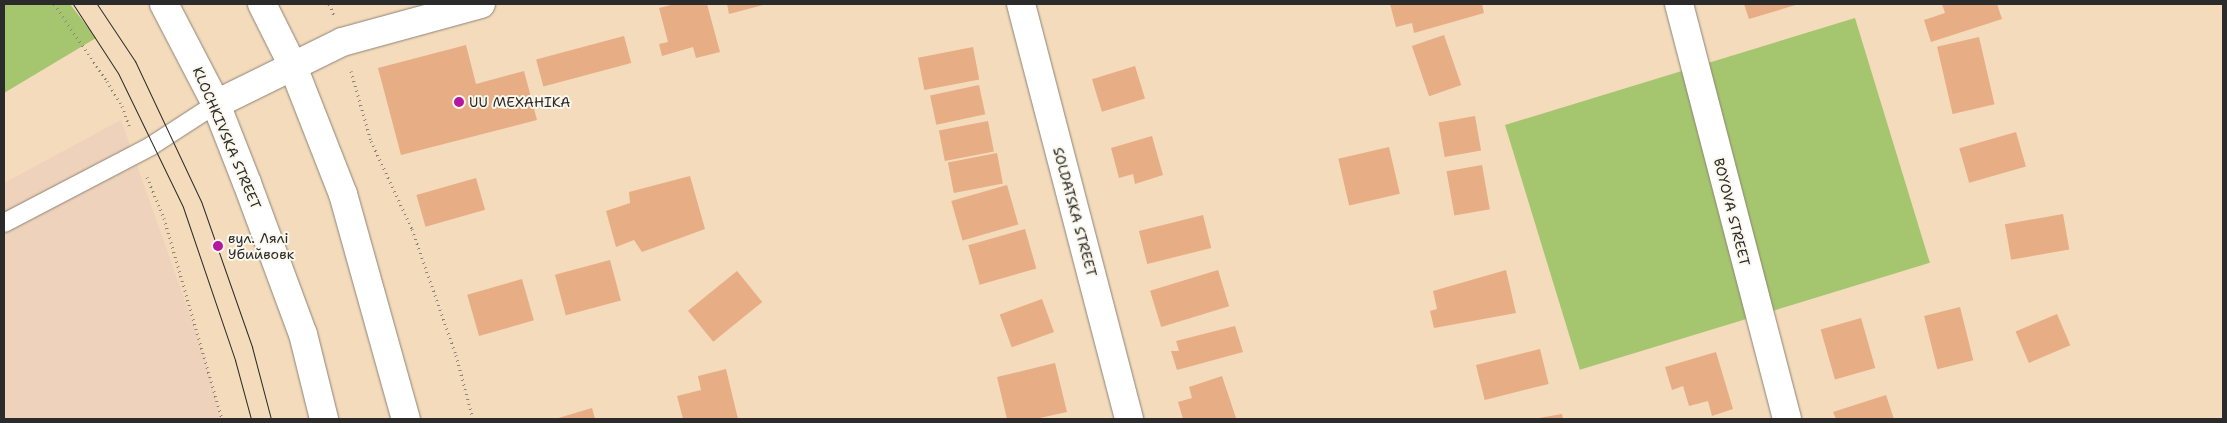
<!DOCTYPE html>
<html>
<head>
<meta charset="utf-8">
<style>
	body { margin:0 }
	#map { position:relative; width:2227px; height:423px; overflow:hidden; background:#f3dbbc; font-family:"Shantell Sans",sans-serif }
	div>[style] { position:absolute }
	.built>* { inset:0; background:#eed2bb }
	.green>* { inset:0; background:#a5c66f; transform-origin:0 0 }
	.building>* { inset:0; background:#e7ad85; transform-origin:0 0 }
	.path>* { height:3px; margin-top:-1.5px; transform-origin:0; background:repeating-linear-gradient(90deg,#8f8374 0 1px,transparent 0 5px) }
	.roads { filter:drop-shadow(0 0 1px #8f8374) drop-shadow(0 0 1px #8f8374) }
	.service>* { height:18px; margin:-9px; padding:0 9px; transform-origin:9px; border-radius:9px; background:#fff }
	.minor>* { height:28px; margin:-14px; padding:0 14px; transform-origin:14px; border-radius:14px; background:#fff }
	.primary>* { height:28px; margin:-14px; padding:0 14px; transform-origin:14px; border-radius:14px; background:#fff }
	.tram>* { height:1px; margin:-0.5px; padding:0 0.5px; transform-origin:0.5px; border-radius:0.5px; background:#2b2b2b }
	.dots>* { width:14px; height:14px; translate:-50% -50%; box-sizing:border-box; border:2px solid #fbf7ec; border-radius:50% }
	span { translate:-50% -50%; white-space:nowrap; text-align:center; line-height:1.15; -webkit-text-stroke:4px #fbf7ec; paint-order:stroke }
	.poi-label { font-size:14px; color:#2b2b2b }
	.left { translate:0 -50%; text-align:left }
	.street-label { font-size:14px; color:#2b2b2b }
	.frame { position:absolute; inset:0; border:5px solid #2b2b2b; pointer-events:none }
</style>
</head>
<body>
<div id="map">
	<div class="built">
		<i style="clip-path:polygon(121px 120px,204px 355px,221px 419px,4px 419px,4px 183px)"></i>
	</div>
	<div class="green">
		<i style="clip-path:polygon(4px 4px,70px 4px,96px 38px,4px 93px)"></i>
		<i style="left:1855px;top:18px;width:256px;height:366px;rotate:73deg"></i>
	</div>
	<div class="building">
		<i style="clip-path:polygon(675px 4px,707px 4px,720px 52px,696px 58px,693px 47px,662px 56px,659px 44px,668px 42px,659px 8px)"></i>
		<i style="clip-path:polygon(727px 4px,767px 4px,729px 14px)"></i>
		<i style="clip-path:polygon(1390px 4px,1482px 4px,1484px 13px,1414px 33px,1412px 23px,1396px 27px)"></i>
		<i style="clip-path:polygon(1744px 4px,1799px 4px,1749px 19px)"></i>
		<i style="clip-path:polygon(1942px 4px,1997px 4px,2002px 19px,1931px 42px,1924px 20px,1945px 13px)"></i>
		<i style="left:1444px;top:35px;width:53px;height:34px;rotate:71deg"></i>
		<i style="left:624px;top:36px;width:28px;height:91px;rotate:75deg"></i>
		<i style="left:1979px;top:37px;width:69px;height:43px;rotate:77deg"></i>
		<i style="clip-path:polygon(466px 45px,476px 84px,524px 71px,537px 120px,401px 155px,378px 68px)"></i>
		<i style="left:973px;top:47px;width:33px;height:56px;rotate:79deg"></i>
		<i style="left:1135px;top:66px;width:34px;height:45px;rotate:73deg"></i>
		<i style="left:979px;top:85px;width:30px;height:50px;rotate:78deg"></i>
		<i style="left:1475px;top:116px;width:35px;height:37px;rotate:80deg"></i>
		<i style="left:988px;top:121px;width:31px;height:50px;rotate:79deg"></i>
		<i style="left:2016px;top:132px;width:36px;height:59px;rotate:74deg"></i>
		<i style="clip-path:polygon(1152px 136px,1163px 175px,1135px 184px,1133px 174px,1119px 178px,1111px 148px)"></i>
		<i style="left:1389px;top:147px;width:48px;height:52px;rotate:77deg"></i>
		<i style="left:997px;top:153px;width:31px;height:50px;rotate:79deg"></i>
		<i style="left:1482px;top:165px;width:45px;height:36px;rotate:80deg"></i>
		<i style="clip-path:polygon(690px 176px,705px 229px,642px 252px,634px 240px,616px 247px,606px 211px,630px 203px,629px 192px)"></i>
		<i style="left:476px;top:178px;width:33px;height:62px;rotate:74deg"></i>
		<i style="left:1007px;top:185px;width:41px;height:58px;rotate:74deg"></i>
		<i style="left:2063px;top:214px;width:36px;height:59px;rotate:80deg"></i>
		<i style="left:1203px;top:215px;width:34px;height:66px;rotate:76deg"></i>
		<i style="left:1025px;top:229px;width:41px;height:59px;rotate:74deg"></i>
		<i style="left:610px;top:260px;width:42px;height:57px;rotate:75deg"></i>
		<i style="left:1218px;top:270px;width:38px;height:71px;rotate:73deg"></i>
		<i style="clip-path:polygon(1506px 270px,1516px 313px,1434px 328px,1430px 311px,1437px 309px,1433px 291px)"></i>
		<i style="left:737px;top:271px;width:40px;height:63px;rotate:51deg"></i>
		<i style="left:522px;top:279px;width:43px;height:57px;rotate:74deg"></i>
		<i style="left:1042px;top:299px;width:35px;height:45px;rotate:70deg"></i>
		<i style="left:1960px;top:307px;width:55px;height:37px;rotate:76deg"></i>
		<i style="left:2057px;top:314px;width:34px;height:45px;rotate:67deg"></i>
		<i style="left:1861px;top:318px;width:52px;height:42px;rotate:74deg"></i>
		<i style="clip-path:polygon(1235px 326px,1243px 352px,1177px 370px,1171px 351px,1179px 351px,1176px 341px)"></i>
		<i style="left:1540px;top:349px;width:36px;height:66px;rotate:76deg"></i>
		<i style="clip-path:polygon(1716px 352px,1733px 409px,1712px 416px,1708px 401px,1689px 406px,1683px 386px,1672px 390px,1665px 367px)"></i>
		<i style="clip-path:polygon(1055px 363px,1067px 412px,1035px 419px,1007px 419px,997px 377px)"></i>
		<i style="clip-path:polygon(726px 369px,738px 419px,683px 419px,677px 396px,701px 390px,698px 376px)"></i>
		<i style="clip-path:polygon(1222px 376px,1236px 418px,1183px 419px,1178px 402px,1192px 398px,1189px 387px)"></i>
		<i style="clip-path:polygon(1886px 395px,1894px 419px,1836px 419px,1833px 412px)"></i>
		<i style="clip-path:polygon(592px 408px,595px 419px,555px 419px)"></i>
		<i style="clip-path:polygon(1562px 414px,1563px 419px,1539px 419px,1539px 418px)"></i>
	</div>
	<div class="path">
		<i style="left:54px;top:4px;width:93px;rotate:55.5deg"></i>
		<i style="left:107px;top:81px;width:29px;rotate:59deg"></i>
		<i style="left:122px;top:106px;width:23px;rotate:70deg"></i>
		<i style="left:329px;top:4px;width:12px;rotate:66deg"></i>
		<i style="left:351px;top:71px;width:73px;rotate:74.1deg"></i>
		<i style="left:371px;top:141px;width:97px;rotate:65deg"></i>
		<i style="left:412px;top:229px;width:133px;rotate:70.8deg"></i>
		<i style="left:456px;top:355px;width:66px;rotate:75.1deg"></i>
		<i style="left:147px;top:177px;width:44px;rotate:67.5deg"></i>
		<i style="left:164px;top:218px;width:209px;rotate:73.9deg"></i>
	</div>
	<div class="roads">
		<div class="service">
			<i style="left:4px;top:223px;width:166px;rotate:-27.6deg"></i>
			<i style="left:151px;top:146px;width:77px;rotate:-32.9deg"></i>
		</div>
		<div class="minor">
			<i style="left:1021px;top:4px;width:429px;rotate:75.4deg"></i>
			<i style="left:1679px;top:4px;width:429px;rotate:75.4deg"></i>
			<i style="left:216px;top:104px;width:140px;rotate:-26.2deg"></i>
			<i style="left:342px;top:42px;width:144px;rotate:-15.3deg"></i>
		</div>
		<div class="primary">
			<i style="left:164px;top:4px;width:113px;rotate:62.5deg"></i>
			<i style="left:216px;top:104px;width:85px;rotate:68.6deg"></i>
			<i style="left:247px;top:183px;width:161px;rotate:69.7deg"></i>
			<i style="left:303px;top:334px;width:88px;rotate:76.1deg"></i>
			<i style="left:262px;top:4px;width:67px;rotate:63.4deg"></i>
			<i style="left:292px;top:64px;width:140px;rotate:68.6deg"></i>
			<i style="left:343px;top:194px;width:234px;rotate:74.4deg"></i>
		</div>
	</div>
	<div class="tram">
		<i style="left:73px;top:4px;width:82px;rotate:56.9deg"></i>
		<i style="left:118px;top:73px;width:149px;rotate:64.1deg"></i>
		<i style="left:183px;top:207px;width:162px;rotate:71.2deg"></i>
		<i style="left:235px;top:360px;width:61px;rotate:74.8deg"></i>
		<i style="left:97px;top:4px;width:69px;rotate:56.3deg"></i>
		<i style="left:135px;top:61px;width:155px;rotate:64.8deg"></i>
		<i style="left:201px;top:201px;width:155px;rotate:70.7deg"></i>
		<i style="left:252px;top:347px;width:74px;rotate:75.2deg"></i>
	</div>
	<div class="dots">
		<i style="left:459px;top:102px;background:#b5179e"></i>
		<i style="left:218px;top:246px;background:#b5179e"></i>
	</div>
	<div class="poi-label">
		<span class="left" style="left:469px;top:102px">UU МЕХАНІКА</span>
		<span class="left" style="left:228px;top:246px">вул. Лялі<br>Убийвовк</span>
	</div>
	<div class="street-label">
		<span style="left:227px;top:138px;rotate:67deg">KLOCHKIVSKA STREET</span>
		<span style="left:1075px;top:212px;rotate:75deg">SOLDATSKA STREET</span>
		<span style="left:1732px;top:212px;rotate:76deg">BOYOVA STREET</span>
	</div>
	<div class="frame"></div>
</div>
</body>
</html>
